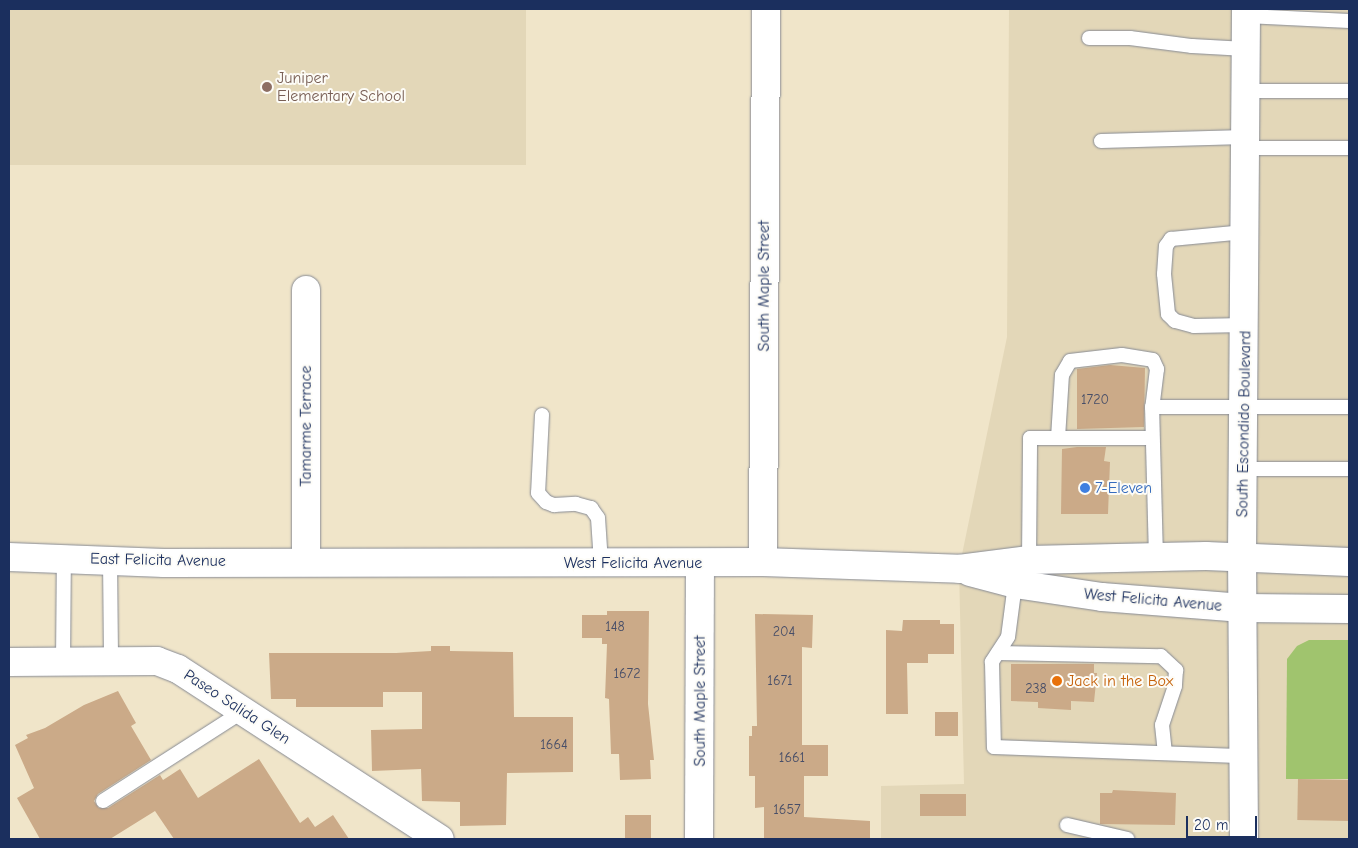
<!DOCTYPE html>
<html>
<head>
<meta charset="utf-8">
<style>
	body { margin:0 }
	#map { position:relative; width:1358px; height:848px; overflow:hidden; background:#f0e5c9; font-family:"Comic Neue",sans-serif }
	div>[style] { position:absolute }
	.built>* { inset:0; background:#e3d7b8; transform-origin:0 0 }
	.green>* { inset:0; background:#a0c46e }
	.building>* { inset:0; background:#cbaa88; transform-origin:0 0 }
	.roads { filter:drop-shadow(0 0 1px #868a94) drop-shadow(0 0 1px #868a94) }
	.service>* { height:14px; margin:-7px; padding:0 7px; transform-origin:7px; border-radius:7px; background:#fff }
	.minor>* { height:28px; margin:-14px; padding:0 14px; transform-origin:14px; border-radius:14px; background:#fff }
	.secondary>* { height:28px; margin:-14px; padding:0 14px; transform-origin:14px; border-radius:14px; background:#fff }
	.dots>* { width:14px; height:14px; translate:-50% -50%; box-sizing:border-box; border:2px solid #fdfcf7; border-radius:50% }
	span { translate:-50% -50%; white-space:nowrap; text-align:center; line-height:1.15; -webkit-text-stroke:4px #fdfcf7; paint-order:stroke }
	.number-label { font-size:14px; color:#474e68 }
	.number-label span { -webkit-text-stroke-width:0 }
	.education-label { font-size:16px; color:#785e54 }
	.left { translate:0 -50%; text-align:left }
	.street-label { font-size:16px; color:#1b2f5e }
	.shop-label { font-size:16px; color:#366cbe }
	.food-label { font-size:16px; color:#c56008 }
	.frame { position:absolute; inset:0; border:10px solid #1b2f5e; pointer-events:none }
	.scale { position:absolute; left:1186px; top:816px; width:71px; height:22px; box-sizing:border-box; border:2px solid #1b2f5e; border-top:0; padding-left:6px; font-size:15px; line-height:18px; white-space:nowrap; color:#1b2f5e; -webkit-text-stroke:4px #fdfcf7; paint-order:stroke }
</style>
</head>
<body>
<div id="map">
	<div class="built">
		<i style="left:9px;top:9px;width:517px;height:156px"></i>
		<i style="clip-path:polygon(1009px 9px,1349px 9px,1349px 839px,881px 839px,881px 786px,964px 784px,959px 569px,1007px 337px)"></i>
	</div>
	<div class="green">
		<i style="clip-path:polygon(1309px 640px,1349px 640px,1349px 779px,1286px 779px,1287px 659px,1297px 646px)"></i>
	</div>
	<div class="building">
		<i style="clip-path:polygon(1110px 365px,1145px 368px,1144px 427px,1077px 429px,1077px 369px)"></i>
		<i style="clip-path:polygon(1077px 447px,1106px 447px,1104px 461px,1110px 462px,1108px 514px,1061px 514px,1062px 449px)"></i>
		<i style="clip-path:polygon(607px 611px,649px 611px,648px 704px,654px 760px,650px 760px,651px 779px,620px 780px,619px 754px,611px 754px,609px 699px,605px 698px,607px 644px,602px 644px,602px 638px,582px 638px,582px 615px,607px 615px)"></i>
		<i style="clip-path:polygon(755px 614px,813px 615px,812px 648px,802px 647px,802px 745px,828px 745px,828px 776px,804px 776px,804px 817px,870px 821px,870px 839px,764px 838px,764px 807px,755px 808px,755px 776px,749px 776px,749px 736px,752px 736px,752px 726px,757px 726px)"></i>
		<i style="clip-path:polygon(903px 620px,940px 620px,940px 624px,954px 624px,954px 654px,928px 654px,928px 663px,907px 663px,908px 714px,886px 714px,886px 630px,902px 631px)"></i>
		<i style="clip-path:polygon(431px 646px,450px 646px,450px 651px,513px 652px,514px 717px,573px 717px,573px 772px,507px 773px,506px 825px,460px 826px,460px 802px,422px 801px,421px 769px,372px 771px,371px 730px,422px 729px,422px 692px,383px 692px,383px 707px,296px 707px,296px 699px,271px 699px,269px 653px,396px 653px,431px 651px)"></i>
		<i style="clip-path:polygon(1011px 664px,1094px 664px,1094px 673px,1097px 673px,1094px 702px,1071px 701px,1071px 710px,1038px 708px,1038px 702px,1011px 701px)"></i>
		<i style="clip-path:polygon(118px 691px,136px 723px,131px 726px,151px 760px,98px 794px,94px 801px,99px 808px,108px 808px,160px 775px,163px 780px,180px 769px,198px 798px,259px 759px,300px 823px,308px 817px,315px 827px,333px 815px,349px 839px,174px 839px,155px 811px,110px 839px,40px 839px,17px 798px,34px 788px,15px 745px,28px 738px,26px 735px,45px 728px,84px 705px)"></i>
		<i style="left:935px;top:712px;width:23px;height:24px"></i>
		<i style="left:1298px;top:779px;width:51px;height:41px;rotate:1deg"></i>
		<i style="clip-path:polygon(1113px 790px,1176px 793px,1175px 825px,1100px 824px,1100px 793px,1112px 793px)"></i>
		<i style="left:966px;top:794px;width:22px;height:46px;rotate:90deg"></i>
		<i style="left:625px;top:815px;width:26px;height:24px"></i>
	</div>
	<div class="roads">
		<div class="service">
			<i style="left:1246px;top:16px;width:103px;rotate:2.8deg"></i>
			<i style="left:1089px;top:38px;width:41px"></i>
			<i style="left:1130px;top:38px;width:63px;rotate:7.4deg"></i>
			<i style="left:1192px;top:46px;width:54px;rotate:3.2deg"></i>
			<i style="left:1246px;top:91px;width:103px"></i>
			<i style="left:1101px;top:141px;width:144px;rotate:-1.6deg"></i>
			<i style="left:1246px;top:148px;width:103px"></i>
			<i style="left:1245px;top:325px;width:51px;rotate:178.9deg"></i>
			<i style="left:1194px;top:326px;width:20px;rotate:-165deg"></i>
			<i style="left:1175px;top:321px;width:10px;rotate:-135deg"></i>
			<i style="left:1168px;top:314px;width:40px;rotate:-95.7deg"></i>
			<i style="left:1164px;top:274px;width:28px;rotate:-86deg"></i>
			<i style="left:1166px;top:246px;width:9px;rotate:-54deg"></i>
			<i style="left:1171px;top:239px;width:74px;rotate:-5.4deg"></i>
			<i style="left:542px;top:415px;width:78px;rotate:92.9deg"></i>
			<i style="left:538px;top:493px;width:12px;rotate:48deg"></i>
			<i style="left:546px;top:502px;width:9px;rotate:21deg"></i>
			<i style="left:554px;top:505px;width:22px;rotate:-3deg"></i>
			<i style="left:576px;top:504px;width:16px;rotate:15deg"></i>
			<i style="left:591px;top:508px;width:12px;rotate:55deg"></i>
			<i style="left:598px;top:518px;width:45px;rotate:86.2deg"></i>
			<i style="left:1058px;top:438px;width:63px;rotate:-86.4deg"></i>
			<i style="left:1062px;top:375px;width:16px;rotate:-60deg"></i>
			<i style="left:1070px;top:361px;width:52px;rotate:-6.6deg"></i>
			<i style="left:1122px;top:355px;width:31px;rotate:9deg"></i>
			<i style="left:1153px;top:360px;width:10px;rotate:66deg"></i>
			<i style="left:1157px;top:369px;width:38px;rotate:97deg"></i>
			<i style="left:1245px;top:469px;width:104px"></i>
			<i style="left:1156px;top:558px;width:151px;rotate:-91.5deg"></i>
			<i style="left:1152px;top:407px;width:197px"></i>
			<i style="left:110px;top:560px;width:101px;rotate:89.4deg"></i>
			<i style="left:1029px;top:560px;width:122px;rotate:-89.5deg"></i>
			<i style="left:1030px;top:438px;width:121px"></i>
			<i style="left:1015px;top:584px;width:53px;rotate:97.5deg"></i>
			<i style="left:1008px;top:637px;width:30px;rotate:123deg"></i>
			<i style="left:992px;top:662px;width:85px;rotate:88.7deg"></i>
			<i style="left:994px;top:747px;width:251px;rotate:2.1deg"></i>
			<i style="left:998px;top:653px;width:163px;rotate:1.1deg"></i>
			<i style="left:1161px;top:656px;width:21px;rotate:43deg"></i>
			<i style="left:1176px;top:670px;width:16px;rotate:94deg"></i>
			<i style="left:1175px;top:686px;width:41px;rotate:108.4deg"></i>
			<i style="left:1162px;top:725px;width:28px;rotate:84deg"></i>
			<i style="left:63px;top:662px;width:105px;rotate:-89.5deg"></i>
			<i style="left:103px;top:801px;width:166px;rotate:-32.7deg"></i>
			<i style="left:1067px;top:825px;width:62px;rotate:13.1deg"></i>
		</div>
		<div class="minor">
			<i style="left:306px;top:290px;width:271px;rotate:90deg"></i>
			<i style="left:763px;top:562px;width:553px;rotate:-89.69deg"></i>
			<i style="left:9px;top:662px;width:148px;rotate:-0.4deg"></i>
			<i style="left:157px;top:661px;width:22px;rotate:21deg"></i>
			<i style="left:178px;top:669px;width:312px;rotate:33deg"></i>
			<i style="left:699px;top:839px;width:276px;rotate:-89.8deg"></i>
		</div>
		<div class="secondary">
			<i style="left:9px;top:557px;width:155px;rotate:2.2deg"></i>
			<i style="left:164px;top:563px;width:599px;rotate:-0.1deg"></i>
			<i style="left:763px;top:562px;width:196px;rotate:2deg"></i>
			<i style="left:959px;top:569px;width:71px;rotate:-7.3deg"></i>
			<i style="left:1029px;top:560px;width:177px;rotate:-1.3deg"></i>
			<i style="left:1206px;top:556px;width:143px;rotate:2.4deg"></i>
			<i style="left:970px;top:572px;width:47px;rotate:14.9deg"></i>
			<i style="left:1015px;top:584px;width:88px;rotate:8.5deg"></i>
			<i style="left:1102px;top:597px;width:141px;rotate:4.5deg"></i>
			<i style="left:1243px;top:608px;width:106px;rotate:0.5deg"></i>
			<i style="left:1244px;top:839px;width:281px;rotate:-90.4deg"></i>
			<i style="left:1242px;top:558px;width:549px;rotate:-89.58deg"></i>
		</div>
	</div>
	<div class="dots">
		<i style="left:267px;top:87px;background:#8d6e63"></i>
		<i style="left:1085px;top:488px;background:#3f7fe0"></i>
		<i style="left:1057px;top:681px;background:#e8710a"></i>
	</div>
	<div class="number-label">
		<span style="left:1095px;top:400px">1720</span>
		<span style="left:615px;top:627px">148</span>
		<span style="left:784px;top:632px">204</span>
		<span style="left:627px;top:674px">1672</span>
		<span style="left:780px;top:681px">1671</span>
		<span style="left:1036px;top:689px">238</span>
		<span style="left:554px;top:745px">1664</span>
		<span style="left:792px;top:758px">1661</span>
		<span style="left:787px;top:810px">1657</span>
	</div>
	<div class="education-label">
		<span class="left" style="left:277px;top:87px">Juniper<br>Elementary School</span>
	</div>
	<div class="street-label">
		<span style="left:764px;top:286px;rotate:-90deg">South Maple Street</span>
		<span style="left:1244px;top:424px;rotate:-89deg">South Escondido Boulevard</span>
		<span style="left:306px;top:426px;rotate:-90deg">Tamarme Terrace</span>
		<span style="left:158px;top:560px;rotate:1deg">East Felicita Avenue</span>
		<span style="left:633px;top:563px">West Felicita Avenue</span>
		<span style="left:1153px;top:600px;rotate:5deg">West Felicita Avenue</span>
		<span style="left:700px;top:701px;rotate:-90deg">South Maple Street</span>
		<span style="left:237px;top:707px;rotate:33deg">Paseo Salida Glen</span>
	</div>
	<div class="shop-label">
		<span class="left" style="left:1095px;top:488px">7-Eleven</span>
	</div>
	<div class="food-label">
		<span class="left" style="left:1067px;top:681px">Jack in the Box</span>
	</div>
	<div class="frame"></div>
	<div class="scale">20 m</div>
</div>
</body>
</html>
